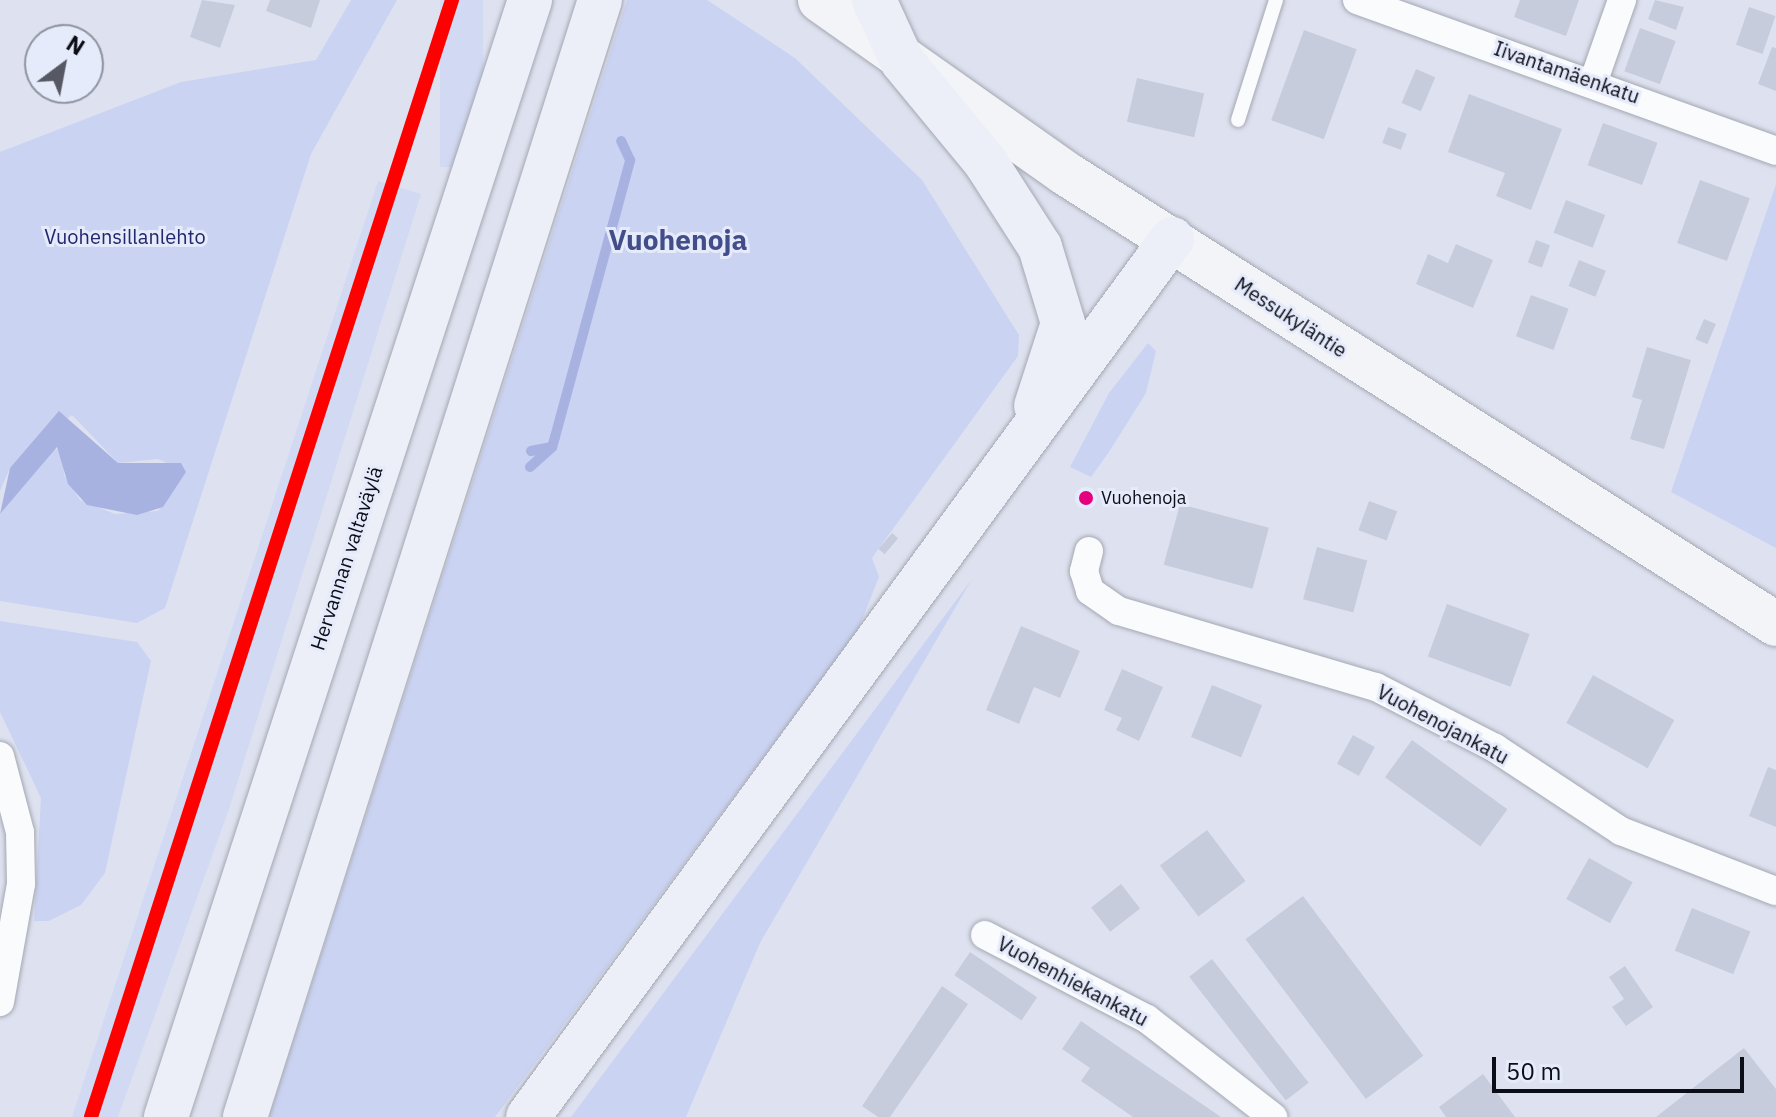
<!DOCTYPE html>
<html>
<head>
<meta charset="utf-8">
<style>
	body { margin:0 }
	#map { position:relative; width:1776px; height:1117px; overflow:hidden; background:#dee2f0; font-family:"IBM Plex Sans",sans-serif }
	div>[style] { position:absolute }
	.built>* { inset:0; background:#d2d9f2; transform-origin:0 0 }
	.green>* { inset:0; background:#cbd3f2 }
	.water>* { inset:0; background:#a7b2e1 }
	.stream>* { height:10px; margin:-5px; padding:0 5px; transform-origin:5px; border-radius:5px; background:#a7b2e1 }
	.building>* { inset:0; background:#c7ccdd; transform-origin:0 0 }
	.roads { filter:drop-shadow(0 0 2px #a4a8b2) drop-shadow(0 0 2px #a4a8b2) }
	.lane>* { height:14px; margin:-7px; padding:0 7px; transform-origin:7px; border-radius:7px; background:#fafbfd }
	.street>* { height:28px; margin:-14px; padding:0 14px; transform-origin:14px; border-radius:14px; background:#fafbfd }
	.primary>* { height:44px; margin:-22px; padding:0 22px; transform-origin:22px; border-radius:22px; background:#f2f4f8 }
	.highway>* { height:44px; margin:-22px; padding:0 22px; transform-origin:22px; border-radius:22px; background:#eceff7 }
	.rail-1>* { height:14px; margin:-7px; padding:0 7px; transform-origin:7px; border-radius:7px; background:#f00 }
	.dots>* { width:22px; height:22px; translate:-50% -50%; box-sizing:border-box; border:4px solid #e6ebfb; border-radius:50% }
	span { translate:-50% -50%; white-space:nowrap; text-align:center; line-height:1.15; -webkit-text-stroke:6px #e6ebfb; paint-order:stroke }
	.bus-label { font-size:18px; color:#0c0e17 }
	.left { translate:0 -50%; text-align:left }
	.street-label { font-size:20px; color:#0c0e17 }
	.park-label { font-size:20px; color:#22276e }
	.district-label { font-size:28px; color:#424d89; font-weight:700 }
	.north { position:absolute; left:24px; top:24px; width:80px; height:80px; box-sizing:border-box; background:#e6ebfb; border:2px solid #8f93a0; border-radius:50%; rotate:32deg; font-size:22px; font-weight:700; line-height:32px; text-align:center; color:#0c0e17 }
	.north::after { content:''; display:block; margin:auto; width:28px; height:36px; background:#565863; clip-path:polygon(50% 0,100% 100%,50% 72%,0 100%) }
	.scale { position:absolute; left:1492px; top:1057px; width:252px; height:36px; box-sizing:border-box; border:4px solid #0c0e17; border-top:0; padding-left:10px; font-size:24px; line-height:28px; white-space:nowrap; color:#0c0e17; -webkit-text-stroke:6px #e6ebfb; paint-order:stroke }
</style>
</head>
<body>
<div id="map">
	<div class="built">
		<i style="left:440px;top:0;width:43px;height:167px"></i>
		<i style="clip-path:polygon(378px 181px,421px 194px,229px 809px,118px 1117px,72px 1117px)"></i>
	</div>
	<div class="green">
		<i style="clip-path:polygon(351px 0,397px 0,311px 154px,165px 608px,137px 623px,0 601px,0 514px,49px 451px,62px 448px,64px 475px,80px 500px,115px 514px,158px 511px,186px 472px,158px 459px,118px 463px,72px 415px,10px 468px,0 491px,0 152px,181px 82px,316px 60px)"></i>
		<i style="clip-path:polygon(627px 0,707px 0,795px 58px,922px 180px,1019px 335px,1018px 356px,872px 558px,879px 577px,858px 630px,495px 1117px,269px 1117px)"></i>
		<i style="clip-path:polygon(1776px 184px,1776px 548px,1671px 492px)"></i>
		<i style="clip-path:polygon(1148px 343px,1156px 351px,1146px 393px,1109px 452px,1091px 477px,1070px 467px,1109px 393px)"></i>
		<i style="clip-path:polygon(972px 579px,760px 943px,686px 1117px,571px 1117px)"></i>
		<i style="clip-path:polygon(0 621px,137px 642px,151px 661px,105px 873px,81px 905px,49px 921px,34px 921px,41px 798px,0 712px)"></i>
	</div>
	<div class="water">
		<i style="clip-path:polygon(59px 411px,118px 463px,181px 463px,186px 472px,163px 507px,137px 515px,87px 505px,68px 484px,57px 447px,0 514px,10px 468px)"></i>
	</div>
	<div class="stream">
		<i style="left:531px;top:451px;width:21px;rotate:-11deg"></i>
		<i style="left:552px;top:447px;width:10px;rotate:-73deg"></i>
		<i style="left:555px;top:437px;width:287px;rotate:-74.8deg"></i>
		<i style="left:630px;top:160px;width:21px;rotate:-115deg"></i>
		<i style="left:530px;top:467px;width:30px;rotate:-42deg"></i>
	</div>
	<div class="building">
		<i style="clip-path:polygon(202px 0,235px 5px,220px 48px,190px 37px)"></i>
		<i style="clip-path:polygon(270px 0,320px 0,311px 28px,266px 11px)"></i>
		<i style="clip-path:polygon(1520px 0,1579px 0,1566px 36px,1514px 17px)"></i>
		<i style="clip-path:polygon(1655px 0,1684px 7px,1676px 30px,1648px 19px)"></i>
		<i style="left:1749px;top:7px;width:28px;height:40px;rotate:19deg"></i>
		<i style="left:1640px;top:28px;width:38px;height:46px;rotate:20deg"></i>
		<i style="left:1304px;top:30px;width:56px;height:96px;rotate:20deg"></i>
		<i style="clip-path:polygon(1772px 47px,1776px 48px,1776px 91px,1758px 84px)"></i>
		<i style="left:1416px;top:69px;width:21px;height:37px;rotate:23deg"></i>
		<i style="left:1137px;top:78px;width:69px;height:45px;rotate:13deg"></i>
		<i style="clip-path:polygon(1469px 94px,1562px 129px,1531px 210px,1496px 196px,1505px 173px,1448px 152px)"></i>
		<i style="left:1603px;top:123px;width:58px;height:45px;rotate:20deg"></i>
		<i style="left:1388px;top:127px;width:20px;height:17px;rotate:20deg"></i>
		<i style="left:1700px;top:180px;width:53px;height:67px;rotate:20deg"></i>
		<i style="left:1566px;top:200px;width:42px;height:35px;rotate:21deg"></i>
		<i style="left:1536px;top:240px;width:15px;height:24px;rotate:20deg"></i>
		<i style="clip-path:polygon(1456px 244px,1493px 260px,1473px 308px,1416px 284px,1428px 254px,1448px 263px)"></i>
		<i style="left:1579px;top:260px;width:29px;height:28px;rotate:22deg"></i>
		<i style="left:1531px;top:295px;width:40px;height:44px;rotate:20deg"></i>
		<i style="left:1704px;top:319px;width:13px;height:22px;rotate:23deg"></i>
		<i style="clip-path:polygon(1647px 347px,1691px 360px,1664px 449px,1630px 439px,1642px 400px,1632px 397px)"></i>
		<i style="left:1369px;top:501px;width:30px;height:31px;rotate:20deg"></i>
		<i style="left:1180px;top:504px;width:92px;height:63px;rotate:15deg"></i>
		<i style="left:892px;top:533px;width:8px;height:21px;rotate:40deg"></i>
		<i style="left:1317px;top:547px;width:52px;height:54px;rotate:15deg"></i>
		<i style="left:1447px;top:604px;width:88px;height:56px;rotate:20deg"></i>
		<i style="clip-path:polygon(1021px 626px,1080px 651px,1060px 698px,1034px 687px,1019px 724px,986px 710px)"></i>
		<i style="clip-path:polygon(1122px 669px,1163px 687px,1139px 741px,1116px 730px,1122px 718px,1104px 710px)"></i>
		<i style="left:1593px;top:675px;width:93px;height:55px;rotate:29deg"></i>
		<i style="left:1212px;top:685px;width:54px;height:56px;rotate:22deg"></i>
		<i style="left:1353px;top:735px;width:25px;height:33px;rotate:29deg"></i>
		<i style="left:1412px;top:740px;width:118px;height:46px;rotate:36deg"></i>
		<i style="clip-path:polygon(1768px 767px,1776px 770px,1776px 827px,1749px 816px)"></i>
		<i style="left:1207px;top:830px;width:64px;height:59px;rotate:53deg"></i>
		<i style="left:1589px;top:858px;width:50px;height:47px;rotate:29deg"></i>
		<i style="left:1121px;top:884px;width:31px;height:38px;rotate:52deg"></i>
		<i style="left:1303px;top:896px;width:200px;height:72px;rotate:53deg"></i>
		<i style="left:1692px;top:908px;width:63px;height:46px;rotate:22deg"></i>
		<i style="left:970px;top:952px;width:81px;height:28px;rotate:34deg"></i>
		<i style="left:1212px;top:959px;width:157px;height:29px;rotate:52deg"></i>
		<i style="clip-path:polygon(1625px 966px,1653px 1007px,1626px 1026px,1612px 1007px,1624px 999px,1609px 977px)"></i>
		<i style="clip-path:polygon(942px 986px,968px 1004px,890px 1117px,878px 1117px,862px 1106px)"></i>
		<i style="clip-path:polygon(1081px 1021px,1221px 1117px,1133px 1117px,1081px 1081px,1090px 1068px,1062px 1049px)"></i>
		<i style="clip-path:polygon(1744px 1048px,1776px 1089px,1776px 1117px,1656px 1117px)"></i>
		<i style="clip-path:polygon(1483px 1074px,1515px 1117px,1446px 1117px,1439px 1107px)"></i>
	</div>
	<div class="roads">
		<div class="lane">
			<i style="left:1238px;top:120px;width:126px;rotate:-72.4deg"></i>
		</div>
		<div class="street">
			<i style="left:1357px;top:0;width:445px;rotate:19.8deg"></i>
			<i style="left:1594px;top:80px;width:85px;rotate:-70.7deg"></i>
			<i style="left:1089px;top:551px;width:21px;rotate:104deg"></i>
			<i style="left:1084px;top:571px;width:21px;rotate:73deg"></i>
			<i style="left:1090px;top:591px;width:35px;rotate:35deg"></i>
			<i style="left:1119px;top:611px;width:268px;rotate:16.5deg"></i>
			<i style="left:1376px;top:687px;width:134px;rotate:27.1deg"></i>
			<i style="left:1495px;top:748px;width:151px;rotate:33.4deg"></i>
			<i style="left:1621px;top:831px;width:166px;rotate:21.2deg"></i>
			<i style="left:0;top:756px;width:79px;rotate:75.3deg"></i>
			<i style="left:20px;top:832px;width:52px;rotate:88.9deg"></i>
			<i style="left:21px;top:884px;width:120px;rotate:100.1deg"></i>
			<i style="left:985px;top:935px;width:182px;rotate:27.4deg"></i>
			<i style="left:1147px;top:1019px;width:160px;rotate:37.9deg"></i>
		</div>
		<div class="primary">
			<i style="left:820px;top:0;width:300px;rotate:35.2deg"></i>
			<i style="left:1065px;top:173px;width:842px;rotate:32.39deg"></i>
		</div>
		<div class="highway">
			<i style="left:874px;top:0;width:67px;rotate:65.3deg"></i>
			<i style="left:902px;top:61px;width:132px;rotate:50.5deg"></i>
			<i style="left:986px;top:163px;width:100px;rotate:57.3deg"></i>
			<i style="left:1040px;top:247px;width:79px;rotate:73.2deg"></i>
			<i style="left:1063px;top:323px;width:87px;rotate:108deg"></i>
			<i style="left:166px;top:1117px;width:1175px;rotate:-71.95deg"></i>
			<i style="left:245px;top:1117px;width:1172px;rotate:-72.37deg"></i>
			<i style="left:528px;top:1117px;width:1089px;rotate:-53.74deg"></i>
		</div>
	</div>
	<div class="rail-1">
		<i style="left:91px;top:1117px;width:1174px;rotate:-72.09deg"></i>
	</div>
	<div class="dots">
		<i style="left:1086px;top:498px;background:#e5007d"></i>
	</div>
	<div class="bus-label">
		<span class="left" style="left:1101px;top:498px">Vuohenoja</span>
	</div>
	<div class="street-label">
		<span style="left:1567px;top:72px;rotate:19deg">Iivantamäenkatu</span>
		<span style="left:1291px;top:317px;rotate:33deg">Messukyläntie</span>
		<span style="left:346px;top:558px;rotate:-72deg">Hervannan valtaväylä</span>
		<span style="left:1443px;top:724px;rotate:28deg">Vuohenojankatu</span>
		<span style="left:1073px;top:981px;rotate:28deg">Vuohenhiekankatu</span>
	</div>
	<div class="park-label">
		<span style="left:125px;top:236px">Vuohensillanlehto</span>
	</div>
	<div class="district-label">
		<span style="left:678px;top:240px">Vuohenoja</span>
	</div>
	<div class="north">N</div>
	<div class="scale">50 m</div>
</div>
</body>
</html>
